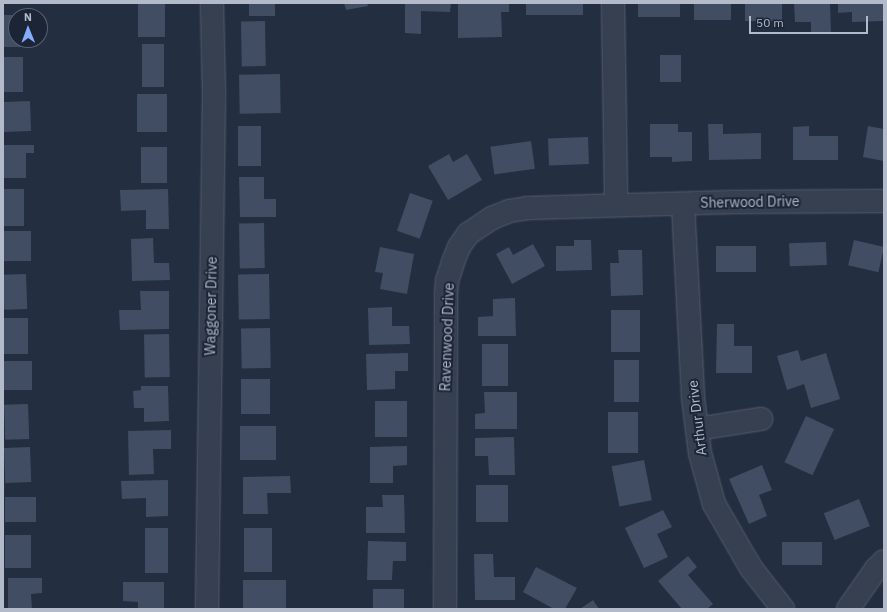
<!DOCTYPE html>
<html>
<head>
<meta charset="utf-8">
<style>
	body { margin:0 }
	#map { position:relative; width:887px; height:612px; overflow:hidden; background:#232e41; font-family:"IBM Plex Sans",sans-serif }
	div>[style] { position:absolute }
	.building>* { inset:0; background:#414d63; transform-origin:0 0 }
	.roads { filter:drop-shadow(0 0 1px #555e6e) drop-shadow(0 0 1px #555e6e) }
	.minor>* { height:22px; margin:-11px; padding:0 11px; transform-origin:11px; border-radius:11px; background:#374050 }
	span { translate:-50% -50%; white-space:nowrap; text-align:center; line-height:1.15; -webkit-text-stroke:4px #1c2536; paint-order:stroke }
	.street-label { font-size:14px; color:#b3bbcb }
	.frame { position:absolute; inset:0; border:4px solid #b3bbcb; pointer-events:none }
	.north { position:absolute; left:8px; top:8px; width:40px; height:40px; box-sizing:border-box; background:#1c2536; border:1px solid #586172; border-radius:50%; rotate:359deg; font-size:11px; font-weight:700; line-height:16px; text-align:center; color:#b3bbcb }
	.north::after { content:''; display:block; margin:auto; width:14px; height:18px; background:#84acff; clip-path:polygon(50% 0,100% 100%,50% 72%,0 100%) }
	.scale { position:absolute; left:749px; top:16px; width:119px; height:18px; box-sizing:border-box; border:2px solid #b3bbcb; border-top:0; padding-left:5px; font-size:12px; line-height:14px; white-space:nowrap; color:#b3bbcb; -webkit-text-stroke:3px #1c2536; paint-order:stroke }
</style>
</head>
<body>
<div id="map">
	<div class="building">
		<i style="left:138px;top:3px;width:27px;height:34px"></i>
		<i style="left:249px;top:3px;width:26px;height:13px"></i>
		<i style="clip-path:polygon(344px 3px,367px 3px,368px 6px,346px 10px)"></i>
		<i style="clip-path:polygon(405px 3px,451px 3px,450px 12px,421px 11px,421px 34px,405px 33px)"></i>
		<i style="clip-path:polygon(458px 3px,509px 3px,509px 12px,501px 12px,502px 37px,458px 38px)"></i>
		<i style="left:526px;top:3px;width:57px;height:12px"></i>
		<i style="left:638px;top:3px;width:42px;height:14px"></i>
		<i style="left:694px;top:3px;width:37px;height:17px"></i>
		<i style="left:745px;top:3px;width:37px;height:18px"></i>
		<i style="clip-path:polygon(794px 3px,830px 3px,831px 33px,811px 33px,811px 22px,795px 22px)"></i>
		<i style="clip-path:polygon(838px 3px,883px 3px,883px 21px,852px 22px,852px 12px,838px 13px)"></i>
		<i style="clip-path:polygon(3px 15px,16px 15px,16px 40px,28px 40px,28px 47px,3px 47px)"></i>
		<i style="left:265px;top:21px;width:45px;height:24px;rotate:89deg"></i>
		<i style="left:142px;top:44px;width:22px;height:43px"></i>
		<i style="left:681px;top:55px;width:27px;height:21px;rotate:90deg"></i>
		<i style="left:3px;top:57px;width:20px;height:35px"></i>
		<i style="left:280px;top:74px;width:39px;height:41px;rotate:89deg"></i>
		<i style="left:137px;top:94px;width:30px;height:38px"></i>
		<i style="left:30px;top:101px;width:30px;height:27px;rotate:88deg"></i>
		<i style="clip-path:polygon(650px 124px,678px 124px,678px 132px,692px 132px,692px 161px,672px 162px,672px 157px,650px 157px)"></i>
		<i style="clip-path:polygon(708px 124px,723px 124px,723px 134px,761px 133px,761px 159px,709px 160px)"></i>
		<i style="left:238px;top:126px;width:23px;height:40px"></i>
		<i style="clip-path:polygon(809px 126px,809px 136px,838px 136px,838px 160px,793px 160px,793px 127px)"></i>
		<i style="clip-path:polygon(868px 126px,884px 129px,884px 161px,863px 157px)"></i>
		<i style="left:588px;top:137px;width:27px;height:40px;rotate:88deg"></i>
		<i style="left:531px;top:141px;width:28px;height:41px;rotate:82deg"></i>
		<i style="clip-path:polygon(3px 145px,34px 145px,34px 153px,26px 153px,26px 178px,3px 178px)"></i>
		<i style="left:141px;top:147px;width:26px;height:36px"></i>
		<i style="clip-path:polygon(449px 154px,453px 162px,467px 154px,482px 180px,448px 200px,428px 166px)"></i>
		<i style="clip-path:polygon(239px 177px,264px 177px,264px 199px,276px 199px,276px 217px,240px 217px)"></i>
		<i style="left:3px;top:189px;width:21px;height:37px"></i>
		<i style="clip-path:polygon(168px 189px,169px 229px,146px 229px,146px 210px,121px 211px,120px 190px)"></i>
		<i style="left:410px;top:193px;width:24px;height:40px;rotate:19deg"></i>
		<i style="left:264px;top:223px;width:45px;height:25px;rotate:89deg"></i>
		<i style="left:31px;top:231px;width:30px;height:28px;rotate:90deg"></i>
		<i style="clip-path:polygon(153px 238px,154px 263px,169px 263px,170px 280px,132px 281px,131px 239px)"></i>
		<i style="clip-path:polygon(574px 240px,591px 240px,592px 270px,556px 271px,556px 246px,574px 246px)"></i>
		<i style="left:854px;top:240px;width:31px;height:26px;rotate:13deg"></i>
		<i style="left:826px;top:242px;width:23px;height:37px;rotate:88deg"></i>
		<i style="clip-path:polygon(533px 244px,545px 266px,512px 284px,496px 254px,509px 247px,513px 255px)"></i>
		<i style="left:756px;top:246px;width:26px;height:40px;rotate:90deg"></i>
		<i style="clip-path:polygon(380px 247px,414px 254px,407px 294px,380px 289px,383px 273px,375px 272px)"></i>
		<i style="clip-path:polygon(618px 250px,642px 250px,643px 295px,611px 296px,610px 263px,619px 263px)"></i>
		<i style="left:26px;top:274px;width:35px;height:23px;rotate:88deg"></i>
		<i style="left:269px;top:274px;width:45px;height:31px;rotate:89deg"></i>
		<i style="clip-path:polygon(140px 291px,169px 291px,169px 329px,120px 330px,119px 310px,141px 310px)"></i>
		<i style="clip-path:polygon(515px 298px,516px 336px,478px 336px,478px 317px,493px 316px,493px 299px)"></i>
		<i style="clip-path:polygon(392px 307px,392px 326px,409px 326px,410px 344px,369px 345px,368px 308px)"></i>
		<i style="left:640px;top:310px;width:42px;height:29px;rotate:90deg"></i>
		<i style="left:28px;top:318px;width:36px;height:25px;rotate:90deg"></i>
		<i style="clip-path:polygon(717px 324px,734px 324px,734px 346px,752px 346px,752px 373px,716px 373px)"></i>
		<i style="left:270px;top:328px;width:40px;height:29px;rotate:89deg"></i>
		<i style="left:169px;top:334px;width:43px;height:25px;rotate:89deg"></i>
		<i style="left:482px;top:344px;width:26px;height:42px"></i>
		<i style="clip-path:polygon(798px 350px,801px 361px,826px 353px,840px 399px,811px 408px,804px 384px,787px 390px,777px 356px)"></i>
		<i style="clip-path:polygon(408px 353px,408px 371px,395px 371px,395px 389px,367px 390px,366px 354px)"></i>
		<i style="left:614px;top:360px;width:25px;height:42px"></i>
		<i style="left:3px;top:361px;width:29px;height:29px"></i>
		<i style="left:241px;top:379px;width:29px;height:35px"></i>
		<i style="clip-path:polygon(141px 386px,168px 386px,169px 421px,144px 422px,144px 408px,134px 408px,133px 391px,141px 390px)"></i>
		<i style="clip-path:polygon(484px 392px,517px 392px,517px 429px,475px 429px,475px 414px,485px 413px)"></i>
		<i style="left:375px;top:401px;width:32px;height:36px"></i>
		<i style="left:28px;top:404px;width:35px;height:24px;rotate:88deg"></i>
		<i style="left:608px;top:412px;width:30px;height:41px"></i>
		<i style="left:806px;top:416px;width:31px;height:51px;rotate:25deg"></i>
		<i style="left:276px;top:426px;width:34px;height:36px;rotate:90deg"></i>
		<i style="clip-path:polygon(171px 430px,171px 449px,153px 449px,154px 474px,129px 475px,128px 431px)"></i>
		<i style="clip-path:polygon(514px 437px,515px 475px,489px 475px,488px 456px,475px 456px,475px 438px)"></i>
		<i style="clip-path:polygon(407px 446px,407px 465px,393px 466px,393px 483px,370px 483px,370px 447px)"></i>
		<i style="left:30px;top:447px;width:35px;height:26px;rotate:88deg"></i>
		<i style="left:644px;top:460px;width:41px;height:33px;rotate:79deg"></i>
		<i style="clip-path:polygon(762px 465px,772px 490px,759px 495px,767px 516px,749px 524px,729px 479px)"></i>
		<i style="clip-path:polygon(290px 476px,291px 493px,267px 493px,268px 514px,243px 514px,243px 477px)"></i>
		<i style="clip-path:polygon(168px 480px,168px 516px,146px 517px,146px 498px,122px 499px,121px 481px)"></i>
		<i style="left:508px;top:485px;width:37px;height:32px;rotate:90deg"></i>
		<i style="clip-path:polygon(382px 495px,404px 495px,405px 533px,366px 533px,366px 507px,383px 507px)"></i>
		<i style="left:5px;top:497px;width:31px;height:25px"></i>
		<i style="left:859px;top:499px;width:29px;height:38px;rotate:68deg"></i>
		<i style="clip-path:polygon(663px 510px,672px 527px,657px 534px,668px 557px,644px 568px,625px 528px)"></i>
		<i style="left:145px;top:528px;width:23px;height:45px"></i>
		<i style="left:244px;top:528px;width:28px;height:44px"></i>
		<i style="left:5px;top:535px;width:26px;height:33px"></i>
		<i style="clip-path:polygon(368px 541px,406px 542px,406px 561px,393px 561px,392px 580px,367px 580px)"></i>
		<i style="left:782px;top:542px;width:40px;height:23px"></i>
		<i style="clip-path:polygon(474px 554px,493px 554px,494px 577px,515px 577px,515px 600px,475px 600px)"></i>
		<i style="clip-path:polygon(688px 556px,697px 567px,688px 575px,713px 604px,707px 609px,682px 609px,658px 581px)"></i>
		<i style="clip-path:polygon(536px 567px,577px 588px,565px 609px,554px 609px,523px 592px)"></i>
		<i style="clip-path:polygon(8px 578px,42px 578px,42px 593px,31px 594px,32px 609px,8px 609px)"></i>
		<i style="left:286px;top:580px;width:29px;height:43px;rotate:90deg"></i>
		<i style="clip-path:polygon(123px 582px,164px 582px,164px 609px,138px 609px,138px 602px,123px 601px)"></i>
		<i style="left:373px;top:589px;width:31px;height:20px"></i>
		<i style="clip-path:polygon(593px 600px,599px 609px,580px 609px)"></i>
	</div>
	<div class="roads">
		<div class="minor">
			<i style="left:613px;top:3px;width:202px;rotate:89.1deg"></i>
			<i style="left:683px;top:204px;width:193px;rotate:87deg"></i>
			<i style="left:693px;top:397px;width:56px;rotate:82.9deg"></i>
			<i style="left:700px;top:453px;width:53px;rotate:74.6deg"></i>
			<i style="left:714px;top:504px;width:74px;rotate:60deg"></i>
			<i style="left:751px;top:568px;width:52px;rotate:52deg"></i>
			<i style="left:697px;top:429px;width:65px;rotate:-8.9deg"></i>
			<i style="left:207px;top:609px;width:516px;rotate:-89.22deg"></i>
			<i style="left:214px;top:93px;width:90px;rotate:-91.3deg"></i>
			<i style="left:445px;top:609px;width:314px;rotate:-89.8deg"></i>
			<i style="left:446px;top:295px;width:14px;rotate:-86deg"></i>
			<i style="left:447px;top:281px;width:20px;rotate:-72deg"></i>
			<i style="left:453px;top:262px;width:16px;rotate:-68deg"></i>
			<i style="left:459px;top:247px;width:16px;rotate:-55deg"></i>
			<i style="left:468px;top:234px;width:29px;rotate:-34deg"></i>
			<i style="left:492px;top:218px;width:18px;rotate:-22deg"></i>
			<i style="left:509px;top:211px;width:19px;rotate:-9deg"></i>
			<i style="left:528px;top:208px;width:206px;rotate:-1.7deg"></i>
			<i style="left:734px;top:202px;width:150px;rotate:-0.4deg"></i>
			<i style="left:848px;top:609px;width:49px;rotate:-55deg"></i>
			<i style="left:876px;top:569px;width:11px;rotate:-45deg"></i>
		</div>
	</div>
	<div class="street-label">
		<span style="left:750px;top:202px;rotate:-1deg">Sherwood Drive</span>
		<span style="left:211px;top:306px;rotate:-89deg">Waggoner Drive</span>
		<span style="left:447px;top:337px;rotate:-88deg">Ravenwood Drive</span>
		<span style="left:697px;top:418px;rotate:-97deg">Arthur Drive</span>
	</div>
	<div class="frame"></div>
	<div class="north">N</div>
	<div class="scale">50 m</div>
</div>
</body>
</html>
